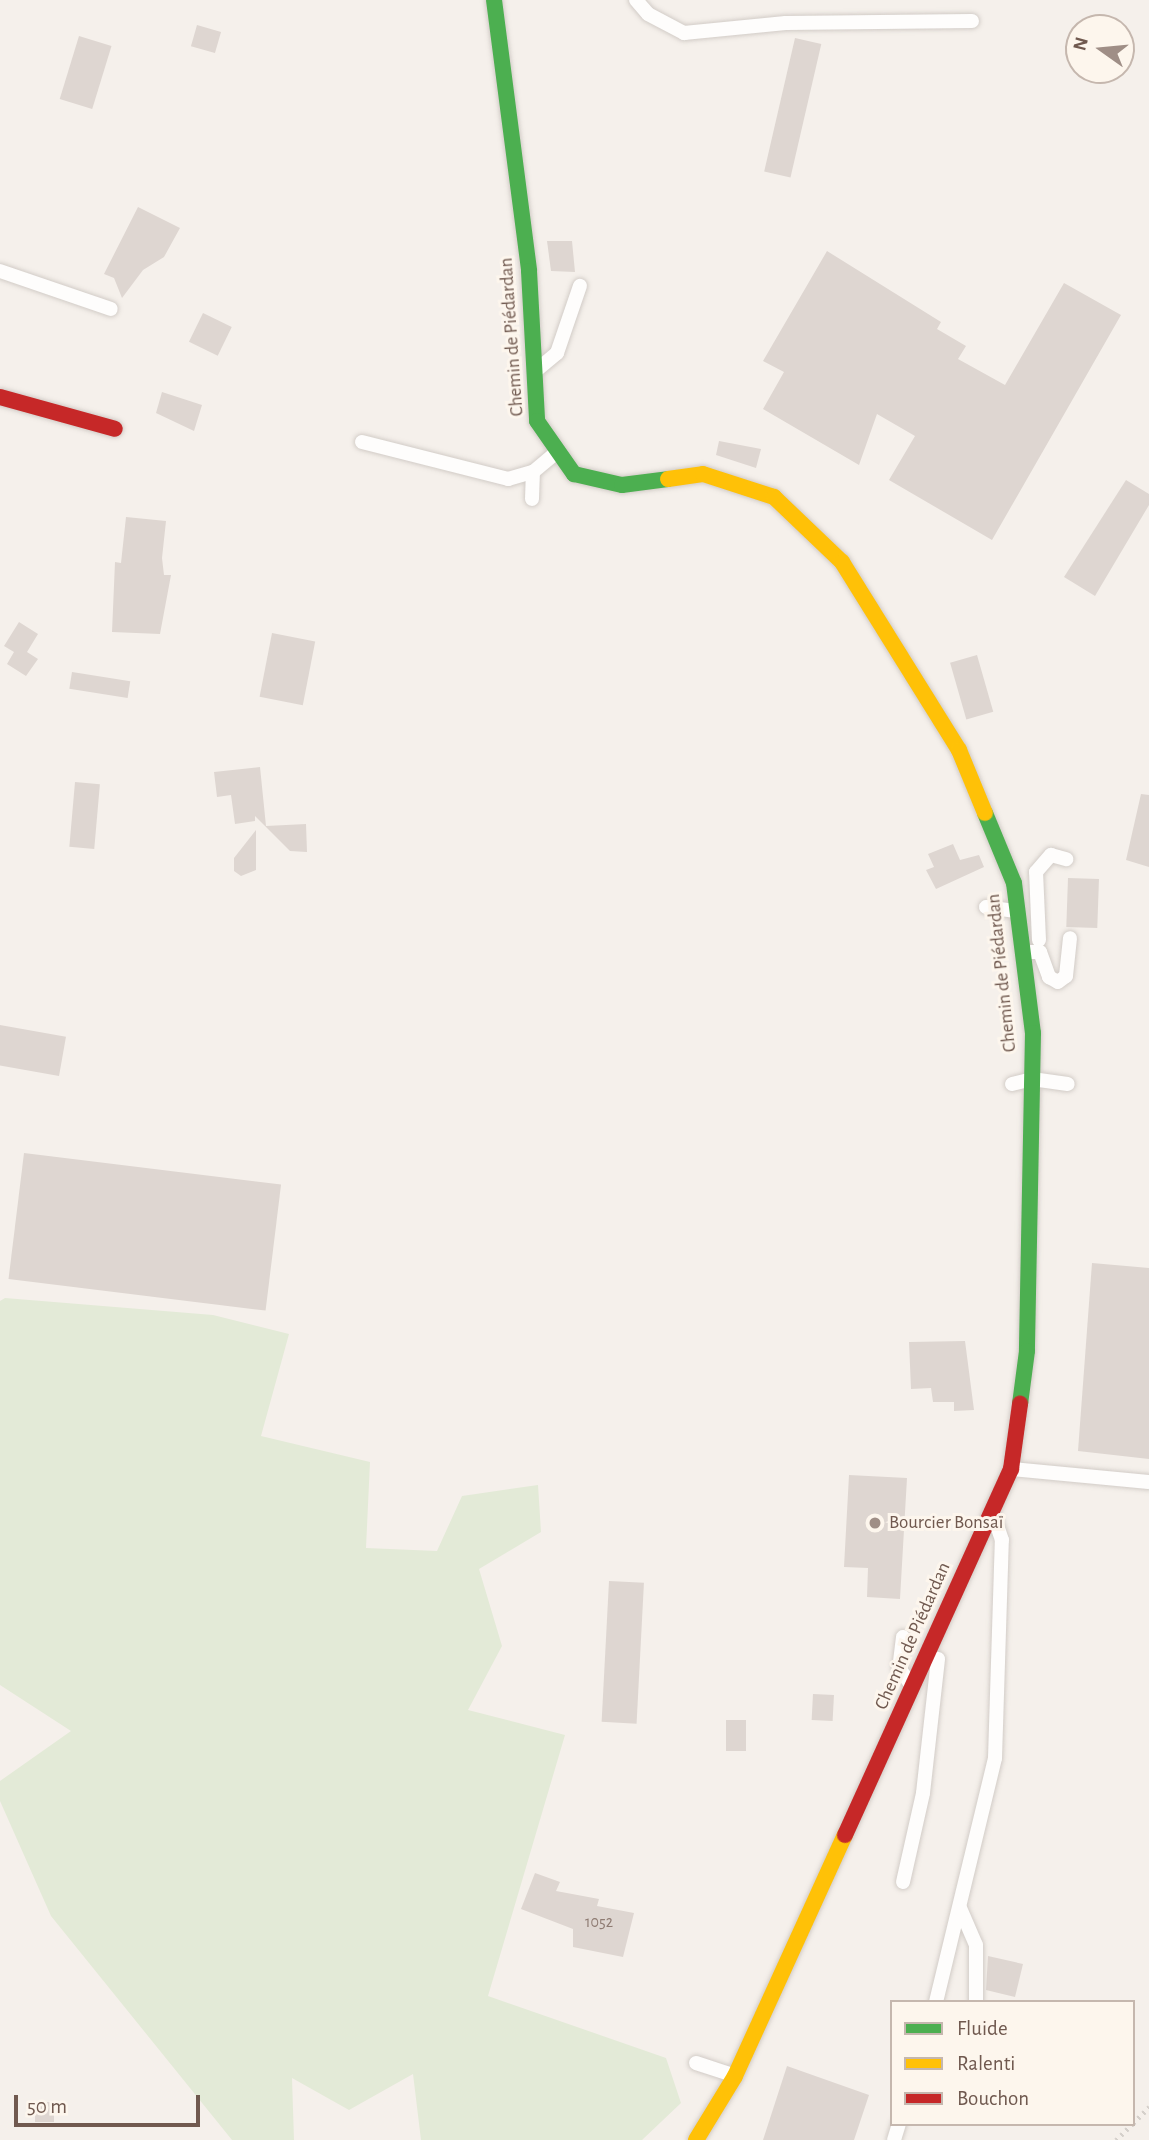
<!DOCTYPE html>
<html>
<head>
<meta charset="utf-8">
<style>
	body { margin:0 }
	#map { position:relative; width:1149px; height:2140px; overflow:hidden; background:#f5f0eb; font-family:"Alegreya Sans",sans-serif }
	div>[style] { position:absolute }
	.green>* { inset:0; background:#e3ead7 }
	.building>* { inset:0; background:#ded6d1; transform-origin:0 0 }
	.path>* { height:4.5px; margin-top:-2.25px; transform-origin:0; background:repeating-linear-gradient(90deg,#d5d0cb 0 2px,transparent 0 7px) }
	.roads { filter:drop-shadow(0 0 2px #d2ccc7) drop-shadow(0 0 2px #d2ccc7) }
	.lane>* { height:14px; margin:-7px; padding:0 7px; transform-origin:7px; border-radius:7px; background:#fefdfc }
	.fast>* { height:16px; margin:-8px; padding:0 8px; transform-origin:8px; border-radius:8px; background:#4caf50 }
	.slow>* { height:16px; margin:-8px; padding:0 8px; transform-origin:8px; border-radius:8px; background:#ffc107 }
	.jam>* { height:16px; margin:-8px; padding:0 8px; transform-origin:8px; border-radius:8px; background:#c62828 }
	.dots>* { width:19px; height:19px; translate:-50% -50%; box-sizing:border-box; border:4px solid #fdf6ed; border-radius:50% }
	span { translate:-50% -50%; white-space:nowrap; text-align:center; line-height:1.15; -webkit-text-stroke:6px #fdf6ed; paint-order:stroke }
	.number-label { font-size:16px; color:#8e7b72 }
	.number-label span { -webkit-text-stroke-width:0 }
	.street-label { font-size:19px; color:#70594f }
	.poi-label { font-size:19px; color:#70594f }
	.left { translate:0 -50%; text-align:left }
	.legend { position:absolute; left:890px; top:2000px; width:245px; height:126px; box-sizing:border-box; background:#fdf6ed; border:2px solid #c5b7ae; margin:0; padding:9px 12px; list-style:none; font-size:21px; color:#70594f }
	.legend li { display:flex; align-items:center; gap:14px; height:35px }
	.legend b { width:35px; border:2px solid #c5b7ae }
	.north { position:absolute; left:1065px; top:14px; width:70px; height:70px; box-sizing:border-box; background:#fdf6ed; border:2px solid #c5b7ae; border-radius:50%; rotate:285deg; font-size:19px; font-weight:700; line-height:28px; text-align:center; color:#70594f }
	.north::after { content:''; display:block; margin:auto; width:24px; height:32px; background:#9f8e86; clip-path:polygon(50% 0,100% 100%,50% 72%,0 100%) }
	.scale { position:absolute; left:14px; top:2095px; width:186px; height:32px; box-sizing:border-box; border:4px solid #70594f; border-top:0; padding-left:9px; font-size:21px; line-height:24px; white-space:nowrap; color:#70594f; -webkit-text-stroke:5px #fdf6ed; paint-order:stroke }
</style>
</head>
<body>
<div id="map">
	<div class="green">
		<i style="clip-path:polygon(5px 1298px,213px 1315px,289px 1334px,261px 1436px,370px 1462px,366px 1548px,437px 1551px,462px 1496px,538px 1485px,541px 1532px,479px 1569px,502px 1646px,468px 1710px,565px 1735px,488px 1996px,666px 2058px,681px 2103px,642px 2140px,421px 2140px,413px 2074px,349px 2110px,292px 2078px,294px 2140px,232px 2140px,51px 1916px,0 1801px,0 1781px,71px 1731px,0 1685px,0 1301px)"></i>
	</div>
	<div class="building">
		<i style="left:197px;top:25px;width:25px;height:22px;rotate:16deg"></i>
		<i style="left:79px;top:36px;width:34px;height:66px;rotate:17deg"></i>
		<i style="left:795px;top:38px;width:27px;height:137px;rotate:13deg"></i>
		<i style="clip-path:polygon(138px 207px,180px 228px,164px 257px,143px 270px,122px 298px,114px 278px,104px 274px)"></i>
		<i style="clip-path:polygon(547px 241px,572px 241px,575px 272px,551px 271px)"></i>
		<i style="clip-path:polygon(827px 251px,941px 322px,937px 329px,966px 346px,958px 359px,1005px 385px,1064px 283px,1121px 315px,992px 540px,889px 480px,915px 436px,877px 414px,859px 465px,763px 409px,784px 372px,763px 361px)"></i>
		<i style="left:203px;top:313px;width:32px;height:32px;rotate:26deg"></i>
		<i style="clip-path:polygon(162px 392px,202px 405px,194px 431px,156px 413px)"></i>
		<i style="clip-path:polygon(719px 441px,761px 449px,756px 468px,716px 455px)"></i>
		<i style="clip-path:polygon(1126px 480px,1149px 494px,1149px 505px,1095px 596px,1064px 577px)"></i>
		<i style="clip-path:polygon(126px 517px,166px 521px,162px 558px,164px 575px,171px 575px,160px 634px,112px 632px,115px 562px,121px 563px)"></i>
		<i style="clip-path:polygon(19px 622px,38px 634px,27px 652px,38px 659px,26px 676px,7px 664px,14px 652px,4px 646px)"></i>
		<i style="left:272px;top:633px;width:44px;height:65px;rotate:11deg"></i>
		<i style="left:977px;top:655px;width:59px;height:28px;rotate:74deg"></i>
		<i style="left:72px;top:672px;width:59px;height:17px;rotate:9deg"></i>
		<i style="clip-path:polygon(260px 767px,266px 826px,306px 824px,307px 852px,290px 851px,255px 816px,255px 821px,235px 824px,231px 795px,217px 797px,214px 772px)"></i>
		<i style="left:75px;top:782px;width:25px;height:65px;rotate:5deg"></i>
		<i style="clip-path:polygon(1141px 794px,1149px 795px,1149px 867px,1126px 860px)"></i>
		<i style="clip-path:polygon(256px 830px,256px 870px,241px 876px,234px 871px,234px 858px)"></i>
		<i style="clip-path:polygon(953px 844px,960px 860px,979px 855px,984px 867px,936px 889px,926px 870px,934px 867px,928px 854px)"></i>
		<i style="left:1068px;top:878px;width:31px;height:49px;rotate:2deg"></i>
		<i style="left:0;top:1025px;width:67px;height:40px;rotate:10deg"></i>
		<i style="left:24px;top:1153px;width:259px;height:127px;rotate:7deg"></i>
		<i style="clip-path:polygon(1092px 1263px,1149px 1268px,1149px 1459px,1078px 1451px)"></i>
		<i style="clip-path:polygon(965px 1341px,974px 1410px,954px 1411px,954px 1402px,933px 1402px,931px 1388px,911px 1389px,909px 1342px)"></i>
		<i style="clip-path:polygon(849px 1475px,907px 1478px,900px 1599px,867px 1597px,868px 1568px,844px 1567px)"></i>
		<i style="left:609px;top:1581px;width:35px;height:141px;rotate:3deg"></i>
		<i style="left:813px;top:1694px;width:21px;height:26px;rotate:3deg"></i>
		<i style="left:726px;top:1720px;width:20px;height:31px"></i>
		<i style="clip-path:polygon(535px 1873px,560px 1882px,556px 1891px,599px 1899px,597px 1906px,634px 1913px,623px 1957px,573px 1947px,573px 1929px,521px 1909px)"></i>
		<i style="clip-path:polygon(988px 1956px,1023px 1964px,1015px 1997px,986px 1990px)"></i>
		<i style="clip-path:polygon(787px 2066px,869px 2095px,854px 2140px,763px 2140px)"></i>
		<i style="left:35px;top:2102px;width:19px;height:20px"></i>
	</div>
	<div class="path">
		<i style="left:1133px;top:2123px;width:23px;rotate:-45deg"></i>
		<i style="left:1116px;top:2140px;width:23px;rotate:-45deg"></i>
	</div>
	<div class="roads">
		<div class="lane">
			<i style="left:636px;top:0;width:18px;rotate:49deg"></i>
			<i style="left:648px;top:14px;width:41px;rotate:27.8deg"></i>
			<i style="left:684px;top:33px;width:102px;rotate:-5.6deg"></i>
			<i style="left:786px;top:23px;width:186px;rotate:-0.6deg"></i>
			<i style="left:0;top:271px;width:117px;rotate:18.9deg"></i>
			<i style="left:538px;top:369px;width:25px;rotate:-40deg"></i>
			<i style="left:557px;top:353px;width:71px;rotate:-71.1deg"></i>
			<i style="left:362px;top:442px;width:151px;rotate:14.2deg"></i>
			<i style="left:508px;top:479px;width:26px;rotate:-16deg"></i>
			<i style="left:533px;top:472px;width:31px;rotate:-40deg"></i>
			<i style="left:532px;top:499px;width:27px;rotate:-88deg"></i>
			<i style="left:986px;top:907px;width:30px;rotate:8deg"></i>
			<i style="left:1039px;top:940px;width:68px;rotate:-92.5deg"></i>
			<i style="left:1036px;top:872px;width:23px;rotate:-49deg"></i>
			<i style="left:1051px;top:855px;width:16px;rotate:15deg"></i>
			<i style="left:1031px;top:952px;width:9px"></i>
			<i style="left:1040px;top:952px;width:27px;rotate:70deg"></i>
			<i style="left:1049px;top:977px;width:10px;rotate:29deg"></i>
			<i style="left:1058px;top:982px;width:10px;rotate:-37deg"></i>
			<i style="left:1066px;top:976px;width:38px;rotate:-84deg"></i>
			<i style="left:1012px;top:1084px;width:21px;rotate:-14deg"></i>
			<i style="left:1032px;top:1079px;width:36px;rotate:8deg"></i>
			<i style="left:1011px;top:1469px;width:139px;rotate:5.4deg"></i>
			<i style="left:903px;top:1637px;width:31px;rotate:97deg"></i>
			<i style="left:899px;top:1668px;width:19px;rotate:54deg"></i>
			<i style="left:903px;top:1882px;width:91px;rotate:-77.3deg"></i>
			<i style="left:923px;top:1793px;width:135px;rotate:-83.6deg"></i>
			<i style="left:960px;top:1908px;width:40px;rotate:66.6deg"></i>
			<i style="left:976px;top:1945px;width:57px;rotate:90deg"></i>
			<i style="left:936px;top:2002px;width:251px;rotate:-76.4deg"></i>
			<i style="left:995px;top:1758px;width:218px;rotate:-88.2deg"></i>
			<i style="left:1002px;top:1540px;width:21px;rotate:-109deg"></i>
			<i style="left:696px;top:2063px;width:39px;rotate:18deg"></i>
			<i style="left:894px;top:2140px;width:17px;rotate:-73deg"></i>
		</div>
		<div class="fast">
			<i style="left:494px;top:0;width:273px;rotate:82.6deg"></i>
			<i style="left:529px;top:271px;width:150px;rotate:86.9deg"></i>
			<i style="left:537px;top:421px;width:65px;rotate:55.1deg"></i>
			<i style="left:574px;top:474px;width:49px;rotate:12.9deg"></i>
			<i style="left:622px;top:485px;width:46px;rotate:-7.4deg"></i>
			<i style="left:985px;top:813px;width:76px;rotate:67.5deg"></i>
			<i style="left:1014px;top:883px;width:151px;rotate:82.8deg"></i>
			<i style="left:1033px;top:1033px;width:318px;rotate:91.1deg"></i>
			<i style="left:1027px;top:1351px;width:53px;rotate:97.5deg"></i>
		</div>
		<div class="slow">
			<i style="left:668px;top:479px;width:35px;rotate:-8deg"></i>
			<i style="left:703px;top:474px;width:75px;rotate:17.9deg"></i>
			<i style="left:774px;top:497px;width:94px;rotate:43.7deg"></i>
			<i style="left:842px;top:562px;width:221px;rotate:58.1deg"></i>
			<i style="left:959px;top:750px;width:68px;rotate:67.6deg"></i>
			<i style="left:696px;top:2140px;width:75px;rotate:-58.6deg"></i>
			<i style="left:735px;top:2076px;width:265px;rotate:-65.5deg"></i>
		</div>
		<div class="jam">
			<i style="left:0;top:397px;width:119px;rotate:15.5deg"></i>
			<i style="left:845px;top:1835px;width:402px;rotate:-65.6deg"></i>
			<i style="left:1011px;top:1469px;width:66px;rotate:-82.1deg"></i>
		</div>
	</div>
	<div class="dots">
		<i style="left:875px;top:1523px;background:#9f8e86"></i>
	</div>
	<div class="number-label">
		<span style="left:599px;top:1922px">1052</span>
	</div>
	<div class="street-label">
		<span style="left:512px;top:337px;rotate:-94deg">Chemin de Piédardan</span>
		<span style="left:1002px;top:973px;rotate:-96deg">Chemin de Piédardan</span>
		<span style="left:913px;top:1636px;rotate:-66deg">Chemin de Piédardan</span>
	</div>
	<div class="poi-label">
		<span class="left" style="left:889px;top:1523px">Bourcier Bonsaï</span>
	</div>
	<ul class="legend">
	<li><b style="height:9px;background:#4caf50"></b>Fluide</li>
	<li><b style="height:9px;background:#ffc107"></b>Ralenti</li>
	<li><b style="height:9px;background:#c62828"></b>Bouchon</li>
	</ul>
	<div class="north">N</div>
	<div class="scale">50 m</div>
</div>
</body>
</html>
